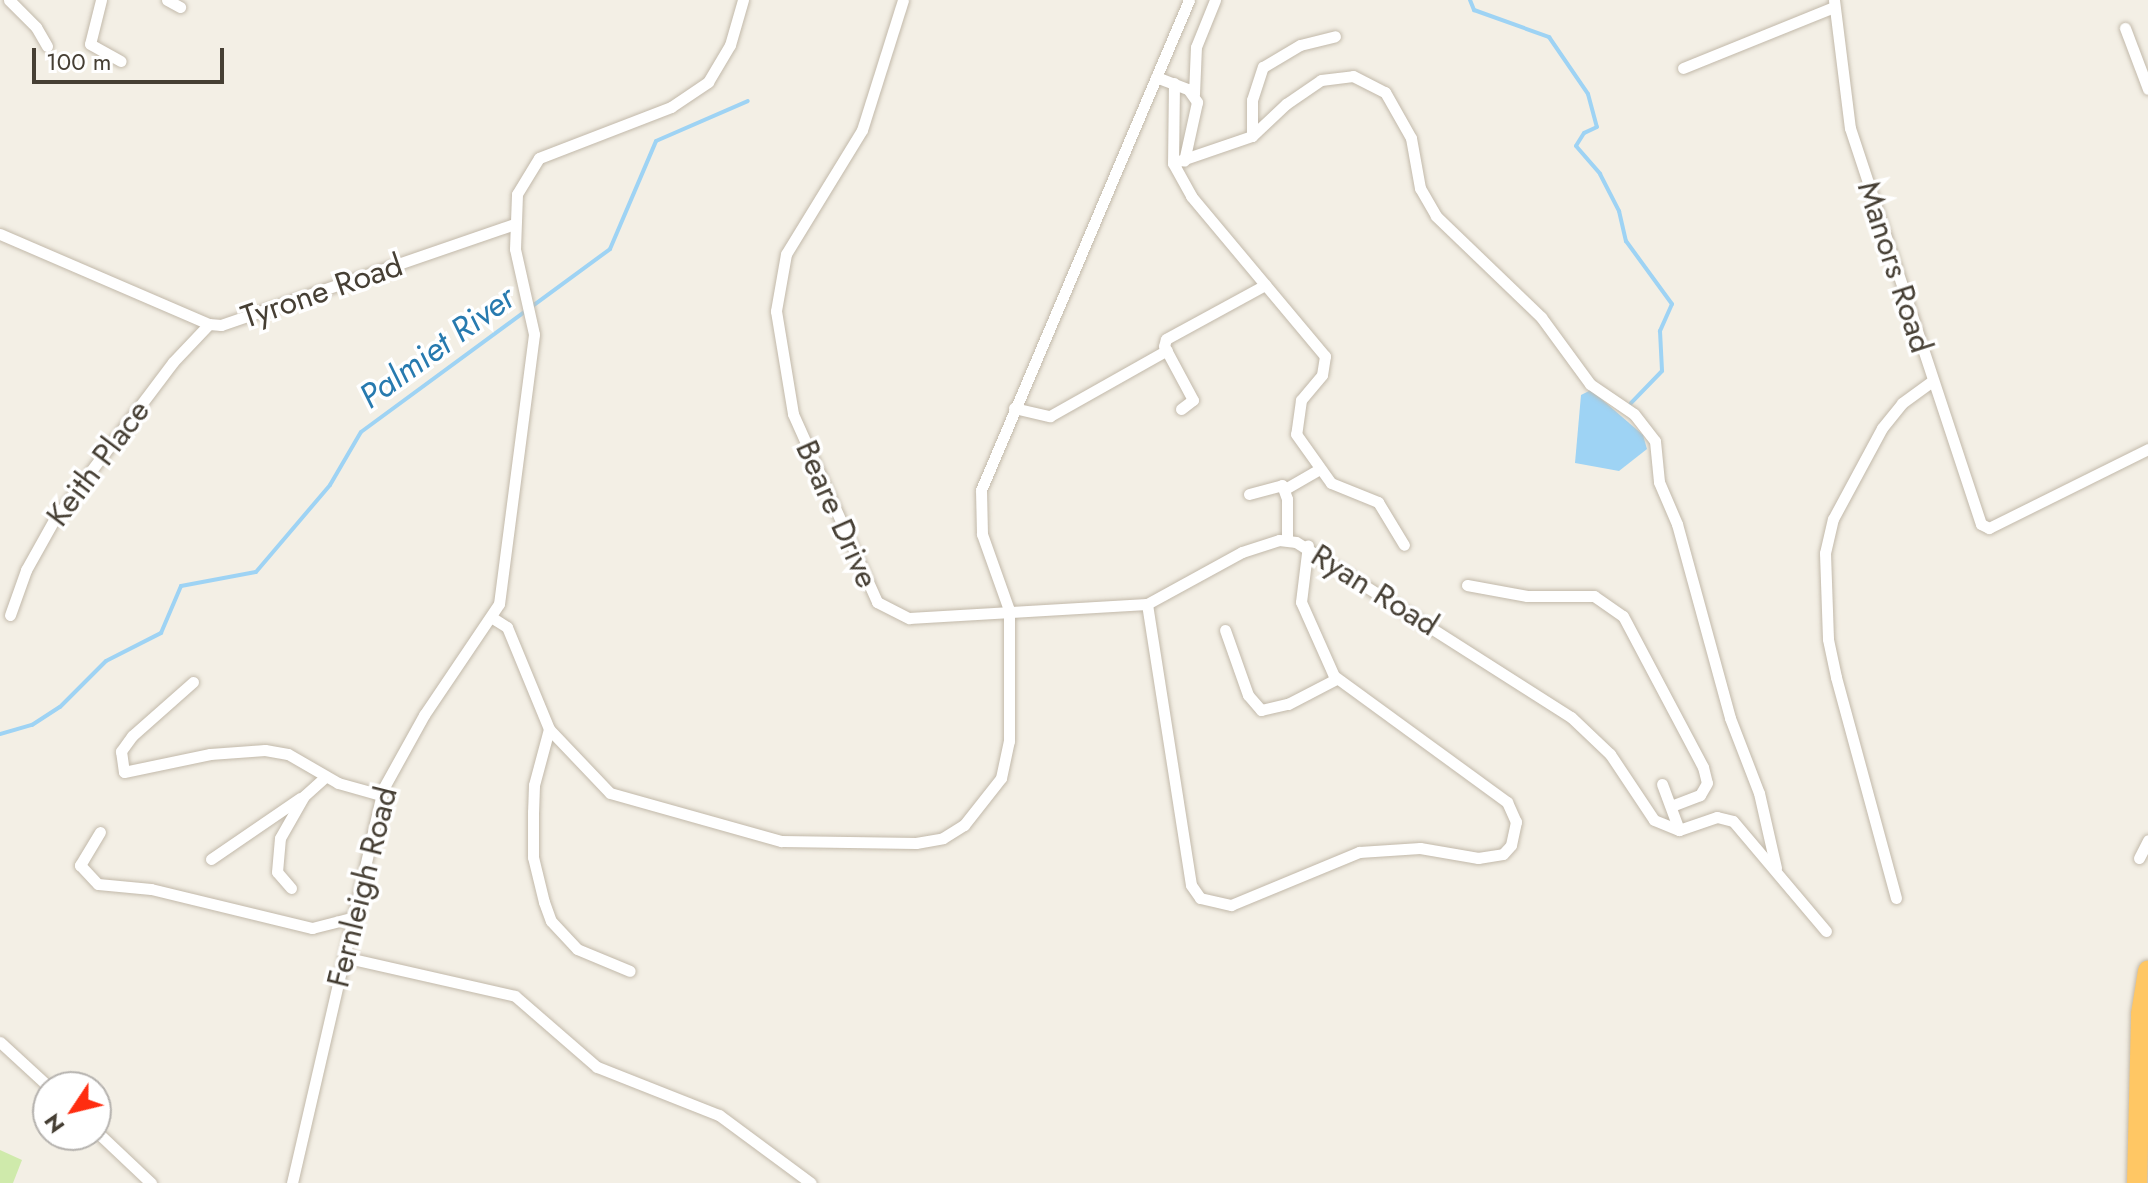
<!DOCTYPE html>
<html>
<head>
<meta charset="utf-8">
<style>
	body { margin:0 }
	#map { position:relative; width:2148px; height:1183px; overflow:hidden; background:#f3efe5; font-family:Jost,sans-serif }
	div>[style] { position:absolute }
	.green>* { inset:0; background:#cfeaab }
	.water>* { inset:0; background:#9ed3f4 }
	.stream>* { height:4px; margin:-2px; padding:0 2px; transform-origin:2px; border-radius:2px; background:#9ed3f4 }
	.roads { filter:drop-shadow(0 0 2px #c2b9aa) drop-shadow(0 0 2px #c2b9aa) }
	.street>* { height:11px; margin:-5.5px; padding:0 5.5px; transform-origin:5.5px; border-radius:5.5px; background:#fff }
	.highway>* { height:20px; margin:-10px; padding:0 10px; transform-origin:10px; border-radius:10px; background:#ffc764 }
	span { translate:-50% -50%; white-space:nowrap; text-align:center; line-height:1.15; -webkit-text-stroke:7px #fff; paint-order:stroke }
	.street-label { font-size:32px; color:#463f34 }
	.water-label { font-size:34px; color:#277aaf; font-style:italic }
	.north { position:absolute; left:32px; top:1071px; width:80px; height:80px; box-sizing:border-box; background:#fff; border:2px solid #b5b2ae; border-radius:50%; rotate:235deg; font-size:22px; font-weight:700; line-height:32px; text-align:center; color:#463f34 }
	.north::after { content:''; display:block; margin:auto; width:28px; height:36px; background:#ff2d10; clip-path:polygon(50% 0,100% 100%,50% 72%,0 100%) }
	.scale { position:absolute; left:32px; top:48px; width:192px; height:36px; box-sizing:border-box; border:4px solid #463f34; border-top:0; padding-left:10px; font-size:24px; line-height:28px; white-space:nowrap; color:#463f34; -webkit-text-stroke:6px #fff; paint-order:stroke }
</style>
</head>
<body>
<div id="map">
	<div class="green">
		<i style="clip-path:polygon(0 1150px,22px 1160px,13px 1183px,0 1183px)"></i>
	</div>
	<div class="water">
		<i style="clip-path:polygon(1591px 390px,1643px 435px,1647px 449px,1619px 471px,1575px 463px,1581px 395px)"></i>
	</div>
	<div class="stream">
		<i style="left:1470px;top:0;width:11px;rotate:68deg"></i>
		<i style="left:1474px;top:10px;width:80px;rotate:19.8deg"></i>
		<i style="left:1549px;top:37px;width:69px;rotate:55.6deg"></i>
		<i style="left:1588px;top:94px;width:34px;rotate:75deg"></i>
		<i style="left:1597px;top:127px;width:14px;rotate:155deg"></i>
		<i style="left:1584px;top:133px;width:15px;rotate:122deg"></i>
		<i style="left:1576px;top:146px;width:37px;rotate:49deg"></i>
		<i style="left:1600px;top:174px;width:42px;rotate:62.8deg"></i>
		<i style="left:1619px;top:211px;width:31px;rotate:77deg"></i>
		<i style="left:1626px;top:241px;width:78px;rotate:53.9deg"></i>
		<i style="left:1672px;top:304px;width:30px;rotate:114deg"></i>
		<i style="left:1660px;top:331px;width:40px;rotate:87.1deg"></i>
		<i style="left:1662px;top:371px;width:45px;rotate:134.1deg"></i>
		<i style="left:0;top:734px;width:33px;rotate:-16deg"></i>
		<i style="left:32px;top:725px;width:33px;rotate:-33deg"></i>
		<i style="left:60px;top:707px;width:65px;rotate:-45deg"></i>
		<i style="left:106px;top:661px;width:62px;rotate:-27deg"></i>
		<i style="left:161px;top:633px;width:51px;rotate:-66.9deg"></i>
		<i style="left:181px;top:586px;width:76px;rotate:-10.6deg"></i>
		<i style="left:256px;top:572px;width:114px;rotate:-49.6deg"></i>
		<i style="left:330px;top:485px;width:61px;rotate:-59.7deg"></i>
		<i style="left:361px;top:432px;width:309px;rotate:-36.3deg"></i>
		<i style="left:610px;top:249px;width:117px;rotate:-66.9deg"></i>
		<i style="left:656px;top:141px;width:100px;rotate:-23.5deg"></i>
	</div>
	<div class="roads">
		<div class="street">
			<i style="left:9px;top:0;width:38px;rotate:45deg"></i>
			<i style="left:36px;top:27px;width:22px;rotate:60deg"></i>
			<i style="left:101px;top:0;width:45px;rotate:104deg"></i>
			<i style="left:90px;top:44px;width:35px;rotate:29deg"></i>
			<i style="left:167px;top:0;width:15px;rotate:28deg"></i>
			<i style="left:903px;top:0;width:136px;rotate:107.5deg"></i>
			<i style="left:862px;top:130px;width:145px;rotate:121.5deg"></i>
			<i style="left:786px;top:254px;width:58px;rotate:100deg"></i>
			<i style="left:776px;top:311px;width:104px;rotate:80.6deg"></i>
			<i style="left:793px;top:414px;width:206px;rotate:65.9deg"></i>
			<i style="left:877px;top:602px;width:36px;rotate:27deg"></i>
			<i style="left:909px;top:618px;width:238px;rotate:-3.4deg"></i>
			<i style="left:1147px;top:604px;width:108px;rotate:-28.7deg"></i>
			<i style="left:1242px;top:552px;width:39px;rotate:-18deg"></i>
			<i style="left:1279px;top:540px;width:17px;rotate:7deg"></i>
			<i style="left:1296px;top:542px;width:326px;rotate:32.5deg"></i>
			<i style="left:1571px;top:717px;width:54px;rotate:43.5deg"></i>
			<i style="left:1610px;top:754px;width:79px;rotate:56.3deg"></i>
			<i style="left:1654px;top:820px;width:27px;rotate:22deg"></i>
			<i style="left:1834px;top:0;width:129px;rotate:82.9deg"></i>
			<i style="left:1850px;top:128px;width:417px;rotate:71.7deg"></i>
			<i style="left:1981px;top:524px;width:9px;rotate:27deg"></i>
			<i style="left:1989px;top:528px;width:178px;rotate:-26.4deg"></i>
			<i style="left:2125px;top:28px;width:65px;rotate:69.3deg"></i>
			<i style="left:1683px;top:68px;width:163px;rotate:-22deg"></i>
			<i style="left:1156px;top:77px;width:34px;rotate:21deg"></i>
			<i style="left:1188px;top:89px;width:16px;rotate:55deg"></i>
			<i style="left:1197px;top:102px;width:60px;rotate:102.4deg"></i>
			<i style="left:1174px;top:83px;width:80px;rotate:90.7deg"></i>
			<i style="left:1173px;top:163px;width:38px;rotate:61deg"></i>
			<i style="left:1191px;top:196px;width:209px;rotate:50.1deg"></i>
			<i style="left:1325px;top:356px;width:19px;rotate:99deg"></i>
			<i style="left:1322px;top:375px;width:33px;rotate:130deg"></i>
			<i style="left:1301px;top:400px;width:34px;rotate:98deg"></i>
			<i style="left:1296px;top:434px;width:60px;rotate:54.5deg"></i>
			<i style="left:1331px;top:483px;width:51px;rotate:22deg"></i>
			<i style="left:1378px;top:502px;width:50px;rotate:58.8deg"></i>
			<i style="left:1194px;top:94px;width:47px;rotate:-87.6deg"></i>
			<i style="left:1196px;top:47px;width:51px;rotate:-68deg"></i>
			<i style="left:1252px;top:136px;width:36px;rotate:-90deg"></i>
			<i style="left:1252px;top:100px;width:35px;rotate:-72deg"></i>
			<i style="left:1263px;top:67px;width:43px;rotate:-30.7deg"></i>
			<i style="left:1300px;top:45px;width:36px;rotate:-14deg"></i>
			<i style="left:1173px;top:163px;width:83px;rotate:-18.9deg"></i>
			<i style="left:1252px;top:136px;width:47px;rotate:-43.3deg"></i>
			<i style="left:1286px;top:104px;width:42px;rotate:-34.4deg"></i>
			<i style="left:1321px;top:80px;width:32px;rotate:-7deg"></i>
			<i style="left:1353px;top:76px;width:36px;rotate:27deg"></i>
			<i style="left:1385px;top:92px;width:53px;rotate:60.5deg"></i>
			<i style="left:1411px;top:138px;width:51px;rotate:79.8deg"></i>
			<i style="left:1420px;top:188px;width:32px;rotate:60deg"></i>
			<i style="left:1436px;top:216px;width:146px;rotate:43.9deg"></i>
			<i style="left:1541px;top:317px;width:83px;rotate:53.8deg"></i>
			<i style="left:1590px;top:384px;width:53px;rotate:34.3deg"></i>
			<i style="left:1634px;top:414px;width:34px;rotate:52deg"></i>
			<i style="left:1655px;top:441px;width:41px;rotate:84.4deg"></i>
			<i style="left:1659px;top:482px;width:46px;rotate:66.8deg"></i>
			<i style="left:1677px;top:524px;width:201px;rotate:74.7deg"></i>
			<i style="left:1730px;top:718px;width:80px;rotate:68.9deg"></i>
			<i style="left:1759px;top:793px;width:77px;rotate:77.2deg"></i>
			<i style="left:0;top:234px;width:228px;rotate:23.3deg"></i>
			<i style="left:209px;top:324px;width:12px;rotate:5deg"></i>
			<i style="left:221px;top:325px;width:308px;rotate:-19deg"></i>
			<i style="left:1014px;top:408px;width:37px;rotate:13deg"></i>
			<i style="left:1050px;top:416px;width:134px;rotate:-29.4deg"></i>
			<i style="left:1181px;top:409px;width:15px;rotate:-37deg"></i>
			<i style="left:1193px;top:400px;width:61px;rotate:-118.2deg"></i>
			<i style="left:1164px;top:346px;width:7px;rotate:-74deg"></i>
			<i style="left:1166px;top:339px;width:113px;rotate:-28.6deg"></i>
			<i style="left:1285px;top:489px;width:39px;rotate:-30deg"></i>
			<i style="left:1249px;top:494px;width:34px;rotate:-15deg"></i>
			<i style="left:1282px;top:485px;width:15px;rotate:70deg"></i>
			<i style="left:1287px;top:499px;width:41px;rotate:90deg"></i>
			<i style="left:1467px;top:585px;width:61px;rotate:10.4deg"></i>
			<i style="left:1527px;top:596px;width:67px"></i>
			<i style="left:1594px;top:596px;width:35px;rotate:35deg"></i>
			<i style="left:1623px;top:616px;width:171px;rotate:62.1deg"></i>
			<i style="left:1703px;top:767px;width:16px;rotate:76deg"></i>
			<i style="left:1707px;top:783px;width:14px;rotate:120deg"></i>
			<i style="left:1700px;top:795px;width:30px;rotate:159deg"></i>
			<i style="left:1147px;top:604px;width:284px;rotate:81.1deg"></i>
			<i style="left:1191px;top:885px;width:16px;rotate:55deg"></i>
			<i style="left:1200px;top:898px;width:32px;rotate:13deg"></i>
			<i style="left:1231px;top:905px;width:139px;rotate:-22.5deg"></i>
			<i style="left:1359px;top:852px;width:61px;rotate:-3.8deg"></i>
			<i style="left:1420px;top:848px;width:59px;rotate:9.8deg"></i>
			<i style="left:1478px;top:858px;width:25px;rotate:-9deg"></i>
			<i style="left:1503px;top:854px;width:12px;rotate:-48deg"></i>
			<i style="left:1511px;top:845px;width:24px;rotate:-78deg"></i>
			<i style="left:1516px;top:822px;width:22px;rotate:-114deg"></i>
			<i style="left:1507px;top:802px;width:214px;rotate:-143.9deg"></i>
			<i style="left:1334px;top:676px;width:81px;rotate:-114deg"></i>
			<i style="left:1301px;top:602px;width:57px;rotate:-83deg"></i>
			<i style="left:10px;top:615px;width:48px;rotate:-70.4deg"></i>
			<i style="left:26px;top:570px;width:57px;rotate:-60.8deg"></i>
			<i style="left:54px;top:520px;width:198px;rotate:-53deg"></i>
			<i style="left:173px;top:362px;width:52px;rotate:-46.5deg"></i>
			<i style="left:491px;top:617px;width:19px;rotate:32deg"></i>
			<i style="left:507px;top:627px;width:110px;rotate:67.6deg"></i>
			<i style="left:549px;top:729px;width:88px;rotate:46.4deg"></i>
			<i style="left:610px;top:793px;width:178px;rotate:15.7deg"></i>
			<i style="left:781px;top:841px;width:135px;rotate:0.8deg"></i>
			<i style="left:916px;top:843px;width:27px;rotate:-10deg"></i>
			<i style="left:943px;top:838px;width:25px;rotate:-32deg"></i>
			<i style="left:964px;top:825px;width:60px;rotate:-51.8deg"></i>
			<i style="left:1001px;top:778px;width:38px;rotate:-78deg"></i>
			<i style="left:1009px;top:741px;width:131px;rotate:-90deg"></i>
			<i style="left:1009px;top:610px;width:81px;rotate:-109.6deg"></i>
			<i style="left:982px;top:534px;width:44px;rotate:-91.3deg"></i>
			<i style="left:981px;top:490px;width:532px;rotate:-67deg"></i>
			<i style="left:1225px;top:630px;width:69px;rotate:70.5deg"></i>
			<i style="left:1248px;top:695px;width:20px;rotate:49deg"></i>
			<i style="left:1261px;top:710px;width:28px;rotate:-13deg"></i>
			<i style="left:1288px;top:704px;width:54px;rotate:-27.5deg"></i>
			<i style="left:193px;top:682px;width:81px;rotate:138.5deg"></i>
			<i style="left:132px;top:736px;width:19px;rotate:126deg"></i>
			<i style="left:121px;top:751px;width:21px;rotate:82deg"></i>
			<i style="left:124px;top:772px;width:88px;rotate:-11.8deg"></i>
			<i style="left:210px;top:754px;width:55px;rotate:-4.2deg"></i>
			<i style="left:265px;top:750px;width:23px;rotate:10deg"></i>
			<i style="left:288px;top:754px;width:58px;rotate:30.1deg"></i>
			<i style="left:338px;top:783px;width:45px;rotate:15.6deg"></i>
			<i style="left:549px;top:729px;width:58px;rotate:105deg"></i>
			<i style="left:534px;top:785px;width:27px;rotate:92deg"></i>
			<i style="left:533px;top:812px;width:45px;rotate:90deg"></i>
			<i style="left:533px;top:857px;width:46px;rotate:76.3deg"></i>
			<i style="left:544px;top:902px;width:20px;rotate:70deg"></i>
			<i style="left:551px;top:921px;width:38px;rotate:47deg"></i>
			<i style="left:577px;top:949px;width:57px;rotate:22.5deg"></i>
			<i style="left:1662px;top:784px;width:49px;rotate:69.7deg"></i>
			<i style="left:1679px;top:830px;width:40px;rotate:-18.9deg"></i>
			<i style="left:1717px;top:817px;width:16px;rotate:14deg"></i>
			<i style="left:1733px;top:821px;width:144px;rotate:49.8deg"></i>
			<i style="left:100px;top:832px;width:39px;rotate:121deg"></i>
			<i style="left:80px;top:865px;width:26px;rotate:47deg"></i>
			<i style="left:98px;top:884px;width:53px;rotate:5.4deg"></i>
			<i style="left:151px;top:889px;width:166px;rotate:13.6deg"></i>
			<i style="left:312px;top:928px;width:44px;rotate:-14.3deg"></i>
			<i style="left:2139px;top:858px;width:20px;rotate:-63deg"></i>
			<i style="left:211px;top:859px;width:108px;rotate:-34.4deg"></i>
			<i style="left:291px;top:888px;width:21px;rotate:-131deg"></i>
			<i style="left:277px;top:872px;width:34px;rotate:-85deg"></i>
			<i style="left:280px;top:838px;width:48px;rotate:-60.3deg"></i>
			<i style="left:304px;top:796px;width:28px;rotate:-42deg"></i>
			<i style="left:1896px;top:898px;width:229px;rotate:-105.2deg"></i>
			<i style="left:1836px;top:677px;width:39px;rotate:-102deg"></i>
			<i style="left:1828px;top:639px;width:86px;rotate:-92deg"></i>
			<i style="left:1825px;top:553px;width:35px;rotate:-77deg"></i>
			<i style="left:1833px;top:519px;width:103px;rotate:-61.7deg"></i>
			<i style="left:1882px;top:428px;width:32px;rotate:-51deg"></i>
			<i style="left:1902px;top:403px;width:37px;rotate:-36deg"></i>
			<i style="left:344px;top:957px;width:175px;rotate:12.8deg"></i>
			<i style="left:515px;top:996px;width:108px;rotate:40.9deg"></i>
			<i style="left:597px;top:1067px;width:131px;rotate:21.5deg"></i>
			<i style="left:719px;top:1115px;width:114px;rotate:36.5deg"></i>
			<i style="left:0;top:1042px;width:67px;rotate:42.6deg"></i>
			<i style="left:96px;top:1131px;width:76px;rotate:43.4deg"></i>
			<i style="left:292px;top:1183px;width:404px;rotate:-77deg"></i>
			<i style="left:383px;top:789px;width:85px;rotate:-61deg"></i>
			<i style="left:424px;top:715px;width:134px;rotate:-56deg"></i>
			<i style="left:499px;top:604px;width:272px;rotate:-82.6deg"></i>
			<i style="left:534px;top:334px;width:87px;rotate:-102.6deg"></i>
			<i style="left:515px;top:249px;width:55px;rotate:-87.9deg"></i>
			<i style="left:517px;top:194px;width:42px;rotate:-58.6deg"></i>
			<i style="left:539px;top:158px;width:142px;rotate:-21.1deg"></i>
			<i style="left:671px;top:107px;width:45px;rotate:-34deg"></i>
			<i style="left:708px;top:82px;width:43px;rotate:-59.3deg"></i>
			<i style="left:730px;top:45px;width:47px;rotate:-73.9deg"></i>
		</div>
		<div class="highway">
			<i style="left:2137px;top:1183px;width:169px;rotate:-88.6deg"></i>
			<i style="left:2141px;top:1014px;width:44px;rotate:-80.8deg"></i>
		</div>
	</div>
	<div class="street-label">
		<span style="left:1895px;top:267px;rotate:72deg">Manors Road</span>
		<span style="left:322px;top:291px;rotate:-19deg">Tyrone Road</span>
		<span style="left:98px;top:463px;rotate:-53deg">Keith Place</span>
		<span style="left:837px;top:514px;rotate:66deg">Beare Drive</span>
		<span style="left:1375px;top:590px;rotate:32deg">Ryan Road</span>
		<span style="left:362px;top:887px;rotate:-76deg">Fernleigh Road</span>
	</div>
	<div class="water-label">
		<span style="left:437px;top:347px;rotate:-36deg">Palmiet River</span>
	</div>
	<div class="north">N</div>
	<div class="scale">100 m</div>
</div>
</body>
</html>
